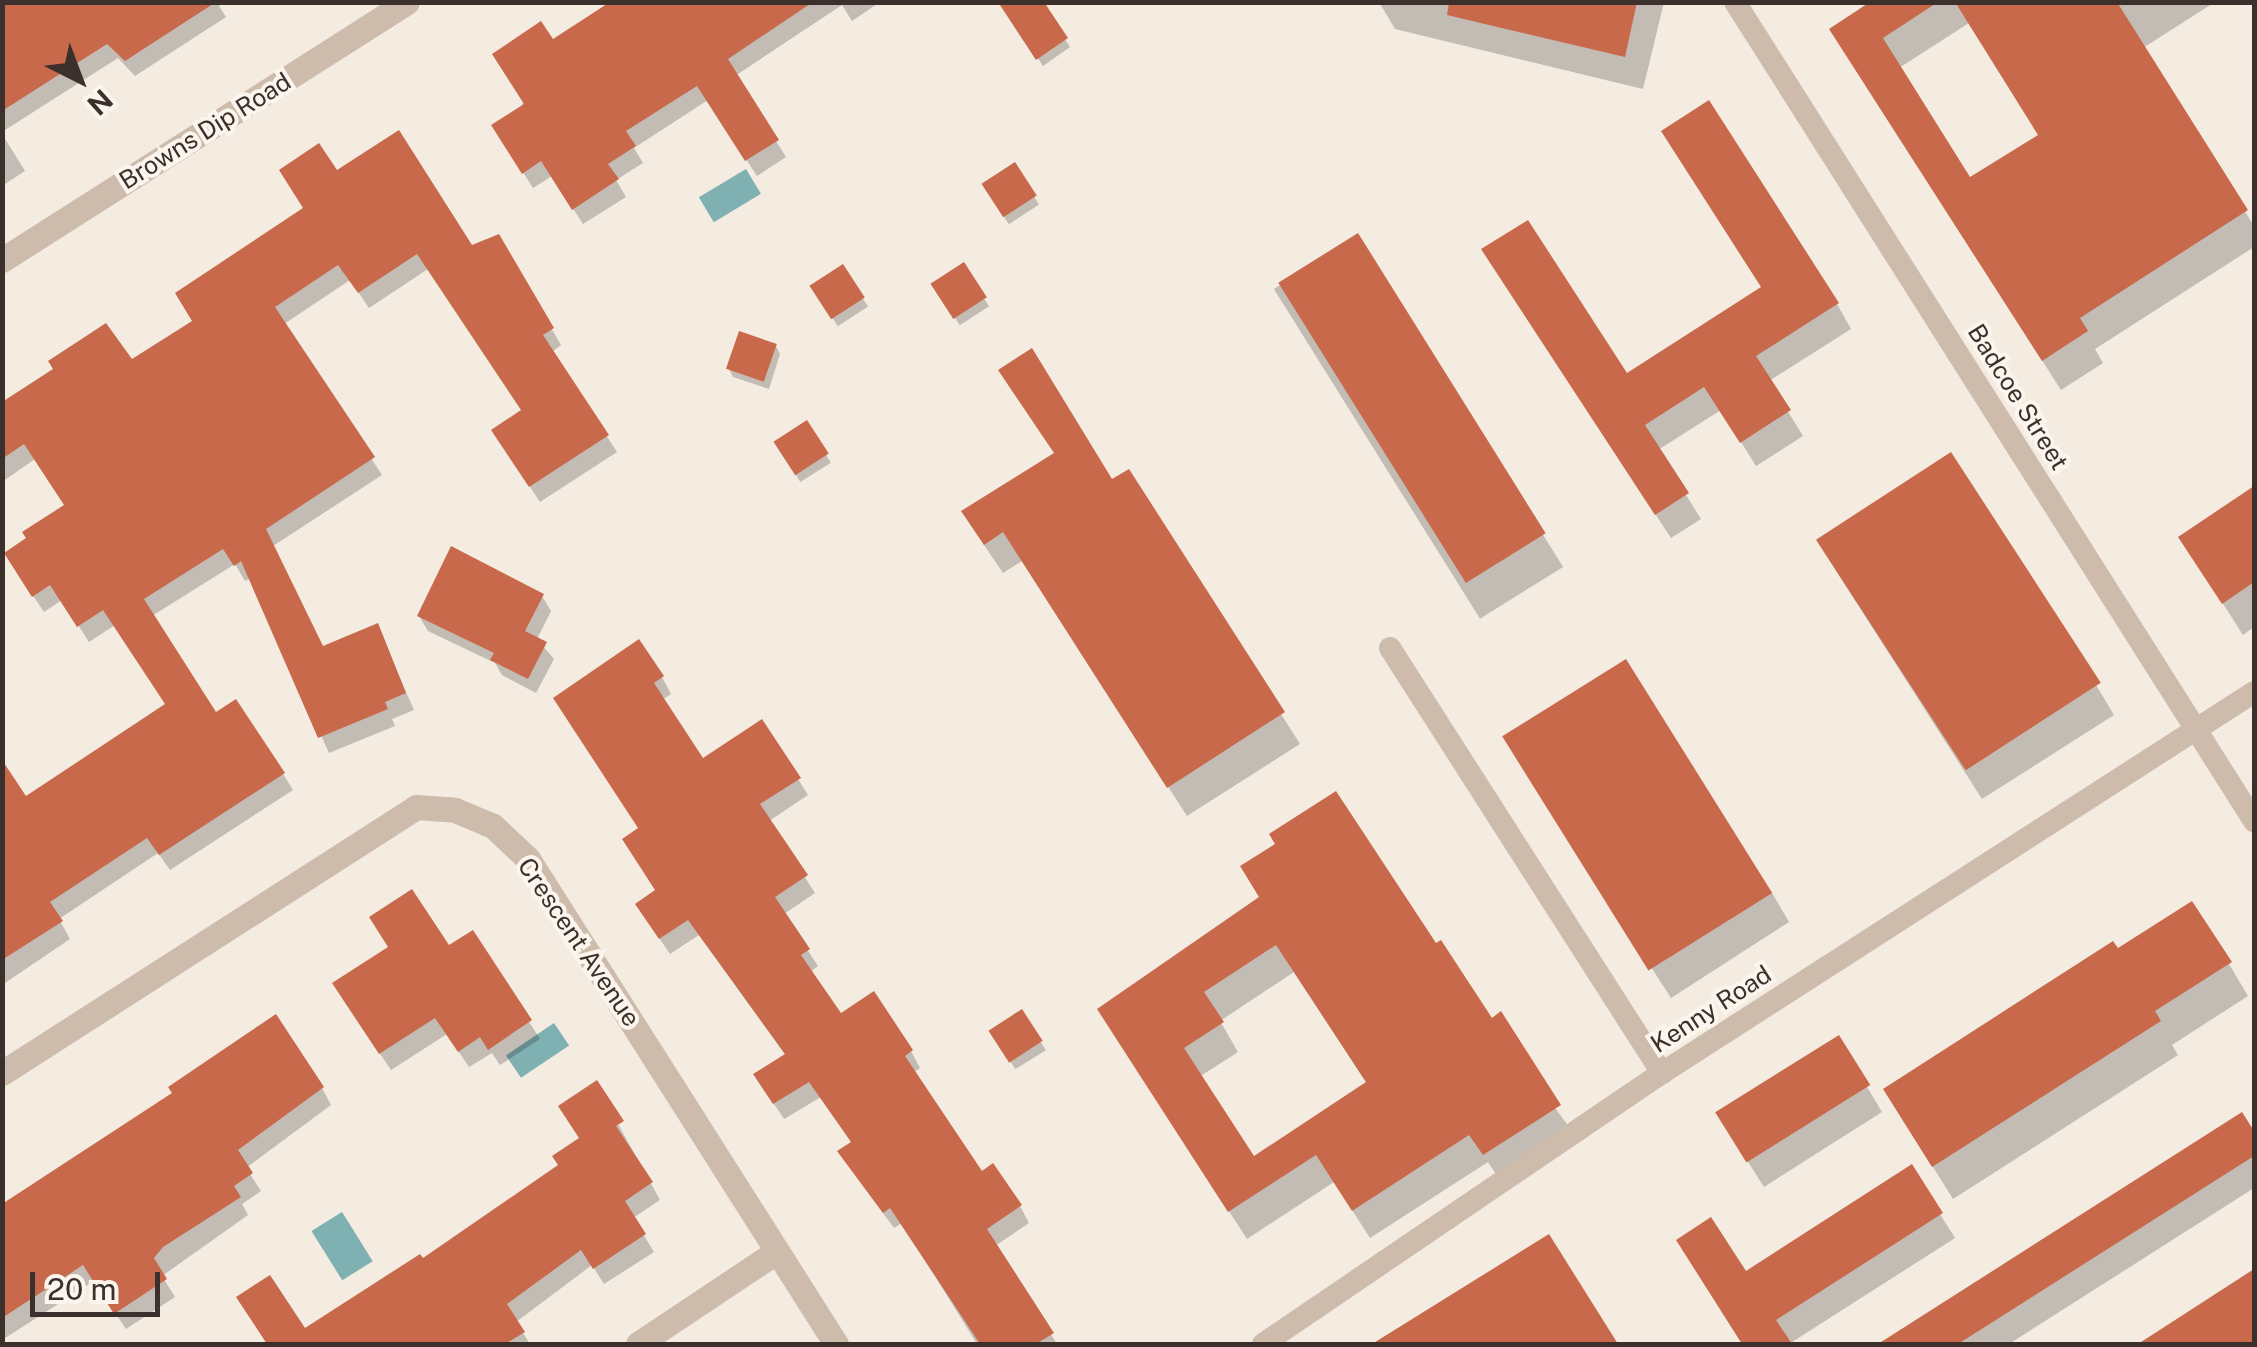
<!DOCTYPE html>
<html>
<head>
<meta charset="utf-8">
<style>
	body { margin:0 }
	#map { position:relative; width:2257px; height:1347px; overflow:hidden; background:#f4ebe1; font-family:"Public Sans",sans-serif }
	div>[style] { position:absolute }
	.water>* { inset:0; background:#7fb0b2; transform-origin:0 0 }
	.shadow>* { inset:0; background:#0003; transform-origin:0 0 }
	.building>* { inset:0; background:#c8694b; transform-origin:0 0 }
	.lane>* { height:22px; margin:-11px; padding:0 11px; transform-origin:11px; border-radius:11px; background:#cdbbac }
	.street>* { height:25px; margin:-12.5px; padding:0 12.5px; transform-origin:12.5px; border-radius:12.5px; background:#cdbbac }
	span { translate:-50% -50%; white-space:nowrap; text-align:center; line-height:1.15; -webkit-text-stroke:8px #fbf5ee; paint-order:stroke }
	.street-label { font-size:25px; color:#3b302b }
	.frame { position:absolute; inset:0; border:5px solid #3b302b; pointer-events:none }
	.north { position:absolute; left:30px; top:30px; width:100px; height:100px; -webkit-text-stroke:8px #fbf5ee; paint-order:stroke; rotate:138deg; font-size:28px; font-weight:700; line-height:40px; text-align:center; color:#3b302b }
	.north::after { content:''; display:block; margin:auto; width:35px; height:45px; background:#3b302b; clip-path:polygon(50% 0,100% 100%,50% 72%,0 100%) }
	.scale { position:absolute; left:30px; top:1272px; width:130px; height:45px; box-sizing:border-box; border:5px solid #3b302b; border-top:0; padding-left:12px; font-size:30px; line-height:35px; white-space:nowrap; color:#3b302b; -webkit-text-stroke:8px #fbf5ee; paint-order:stroke }
</style>
</head>
<body>
<div id="map">
	<div class="water">
		<i style="left:746px;top:169px;width:29px;height:55px;rotate:59deg"></i>
		<i style="left:554px;top:1023px;width:27px;height:58px;rotate:56deg"></i>
		<i style="left:342px;top:1212px;width:58px;height:36px;rotate:58deg"></i>
	</div>
	<div class="shadow">
		<i style="clip-path:polygon(2px 2px,225px 2px,219px 6px,226px 17px,135px 76px,118px 58px,2px 132px)"></i>
		<i style="clip-path:polygon(627px 2px,880px 2px,852px 21px,842px 5px,735px 76px,786px 157px,757px 176px,708px 100px,634px 148px,643px 163px,616px 180px,626px 197px,583px 224px,552px 176px,533px 188px,504px 142px,552px 43px)"></i>
		<i style="clip-path:polygon(1041px 2px,1070px 47px,1043px 66px,1008px 13px)"></i>
		<i style="clip-path:polygon(1379px 2px,1664px 2px,1643px 89px,1395px 29px)"></i>
		<i style="clip-path:polygon(evenodd,1875px 2px,2215px 2px,2143px 48px,2254px 226px,2254px 247px,2095px 349px,2103px 363px,2061px 390px,1850px 59px,1875px 2px,1969px 23px,2040px 136px,1969px 181px,1899px 68px,1969px 23px)"></i>
		<i style="clip-path:polygon(2px 134px,25px 171px,2px 186px)"></i>
		<i style="left:1014px;top:166px;width:46px;height:36px;rotate:57deg"></i>
		<i style="clip-path:polygon(336px 173px,472px 248px,498px 237px,561px 345px,552px 352px,617px 452px,540px 502px,504px 447px,523px 412px,428px 269px,369px 308px,350px 280px,284px 324px,382px 475px,273px 546px,323px 648px,377px 626px,414px 710px,392px 719px,395px 726px,329px 753px,251px 578px,245px 581px,235px 564px,152px 616px,215px 716px,283px 774px,293px 790px,170px 870px,158px 853px,59px 919px,70px 939px,2px 985px,2px 765px,25px 800px,168px 706px,115px 625px,89px 642px,62px 600px,44px 612px,16px 570px,66px 506px,35px 459px,2px 482px,2px 405px,131px 363px,195px 322px)"></i>
		<i style="left:1357px;top:237px;width:389px;height:98px;rotate:58deg"></i>
		<i style="left:963px;top:266px;width:48px;height:35px;rotate:57deg"></i>
		<i style="left:843px;top:268px;width:46px;height:36px;rotate:57deg"></i>
		<i style="clip-path:polygon(1499px 275px,1626px 376px,1837px 304px,1851px 329px,1769px 381px,1803px 436px,1756px 466px,1721px 410px,1658px 450px,1701px 519px,1671px 538px)"></i>
		<i style="clip-path:polygon(776px 346px,780px 354px,769px 389px,733px 377px,729px 369px)"></i>
		<i style="left:806px;top:423px;width:47px;height:36px;rotate:58deg"></i>
		<i style="clip-path:polygon(1056px 455px,1112px 483px,1128px 472px,1300px 744px,1187px 816px,1022px 561px,1003px 573px,982px 542px)"></i>
		<i style="clip-path:polygon(2254px 489px,2254px 627px,2243px 635px,2181px 538px)"></i>
		<i style="clip-path:polygon(1835px 569px,2096px 685px,2114px 715px,1982px 799px)"></i>
		<i style="clip-path:polygon(542px 596px,551px 611px,537px 639px,554px 659px,536px 693px,502px 675px,495px 663px,428px 631px,419px 616px)"></i>
		<i style="clip-path:polygon(662px 677px,671px 694px,662px 700px,702px 762px,798px 779px,808px 795px,769px 821px,815px 893px,784px 914px,818px 966px,810px 972px,840px 1016px,911px 1051px,920px 1068px,913px 1073px,981px 1175px,1020px 1206px,1029px 1223px,995px 1246px,1057px 1344px,977px 1344px,902px 1223px,894px 1228px,850px 1168px,853px 1144px,821px 1097px,784px 1119px,766px 1092px,786px 1056px,699px 935px,670px 954px,648px 921px,657px 891px,640px 830px,566px 715px)"></i>
		<i style="clip-path:polygon(1523px 768px,1772px 893px,1789px 922px,1671px 998px)"></i>
		<i style="clip-path:polygon(evenodd,1261px 899px,1491px 1021px,1575px 1135px,1501px 1182px,1488px 1162px,1370px 1238px,1334px 1182px,1247px 1239px,1117px 1038px,1261px 899px,1294px 972px,1367px 1084px,1253px 1160px,1199px 1077px,1238px 1052px,1220px 1021px,1294px 972px)"></i>
		<i style="clip-path:polygon(472px 933px,540px 1039px,500px 1065px,492px 1053px,469px 1067px,447px 1034px,391px 1070px,345px 1001px)"></i>
		<i style="clip-path:polygon(2117px 952px,2229px 964px,2248px 996px,2172px 1045px,2178px 1055px,1953px 1199px,1905px 1122px)"></i>
		<i style="left:1022px;top:1012px;width:45px;height:36px;rotate:58deg"></i>
		<i style="clip-path:polygon(1838px 1039px,1882px 1112px,1764px 1187px,1734px 1140px)"></i>
		<i style="clip-path:polygon(596px 1084px,660px 1200px,633px 1218px,654px 1252px,604px 1284px,592px 1265px,516px 1322px,530px 1344px,267px 1344px,239px 1298px,305px 1332px,423px 1262px,560px 1167px,582px 1140px)"></i>
		<i style="clip-path:polygon(322px 1088px,331px 1105px,246px 1168px,261px 1191px,242px 1204px,248px 1215px,162px 1276px,175px 1297px,126px 1329px,94px 1281px,2px 1340px,2px 1206px,175px 1094px)"></i>
		<i style="clip-path:polygon(2241px 1116px,2254px 1136px,2254px 1188px,2009px 1344px,1883px 1344px)"></i>
		<i style="clip-path:polygon(1911px 1168px,1955px 1238px,1789px 1344px,1744px 1344px,1693px 1264px,1745px 1274px)"></i>
		<i style="clip-path:polygon(1548px 1237px,1615px 1344px,1416px 1344px,1405px 1327px)"></i>
		<i style="clip-path:polygon(2254px 1272px,2254px 1344px,2142px 1344px)"></i>
	</div>
	<div class="building">
		<i style="clip-path:polygon(2px 2px,216px 2px,125px 61px,107px 44px,2px 111px)"></i>
		<i style="clip-path:polygon(610px 2px,813px 2px,728px 59px,779px 140px,745px 161px,697px 86px,626px 131px,636px 146px,608px 164px,619px 179px,572px 210px,541px 161px,522px 174px,491px 125px,524px 104px,492px 54px,541px 21px,553px 39px)"></i>
		<i style="clip-path:polygon(998px 2px,1044px 2px,1068px 38px,1036px 60px)"></i>
		<i style="clip-path:polygon(1449px 2px,1637px 2px,1625px 57px,1447px 15px)"></i>
		<i style="clip-path:polygon(1870px 2px,1938px 2px,1883px 38px,1970px 177px,2038px 135px,1955px 2px,2117px 2px,2248px 210px,2080px 318px,2088px 331px,2042px 361px,1829px 29px)"></i>
		<i style="clip-path:polygon(1709px 100px,1839px 303px,1756px 356px,1791px 410px,1740px 443px,1704px 387px,1645px 425px,1689px 493px,1655px 515px,1481px 249px,1528px 220px,1627px 373px,1761px 287px,1661px 131px)"></i>
		<i style="clip-path:polygon(399px 130px,472px 245px,499px 234px,554px 328px,543px 335px,609px 435px,529px 487px,491px 430px,521px 410px,417px 254px,358px 293px,338px 265px,275px 307px,375px 457px,266px 529px,323px 646px,378px 623px,406px 693px,385px 702px,388px 709px,318px 738px,241px 561px,234px 566px,223px 549px,144px 599px,216px 712px,236px 699px,285px 773px,159px 855px,147px 838px,97px 871px,50px 902px,63px 921px,2px 960px,2px 760px,26px 796px,165px 704px,103px 610px,77px 627px,50px 585px,32px 597px,4px 553px,26px 538px,22px 532px,64px 505px,24px 444px,2px 459px,2px 402px,53px 369px,48px 361px,106px 323px,132px 359px,192px 321px,175px 293px,303px 208px,279px 170px,319px 143px,337px 170px)"></i>
		<i style="left:1015px;top:162px;width:40px;height:40px;rotate:57deg"></i>
		<i style="left:1358px;top:233px;width:354px;height:94px;rotate:58deg"></i>
		<i style="left:964px;top:262px;width:42px;height:40px;rotate:57deg"></i>
		<i style="left:843px;top:264px;width:40px;height:40px;rotate:57deg"></i>
		<i style="left:739px;top:331px;width:40px;height:40px;rotate:19deg"></i>
		<i style="clip-path:polygon(1032px 348px,1112px 479px,1129px 469px,1285px 712px,1167px 788px,1003px 532px,984px 545px,961px 511px,1054px 453px,998px 370px)"></i>
		<i style="left:807px;top:420px;width:40px;height:40px;rotate:57deg"></i>
		<i style="left:1951px;top:452px;width:275px;height:161px;rotate:57deg"></i>
		<i style="clip-path:polygon(2254px 486px,2254px 582px,2222px 604px,2178px 537px)"></i>
		<i style="clip-path:polygon(451px 546px,544px 594px,525px 631px,547px 642px,528px 679px,490px 660px,494px 653px,417px 616px)"></i>
		<i style="clip-path:polygon(639px 639px,664px 676px,654px 683px,703px 758px,762px 719px,801px 778px,760px 804px,808px 875px,775px 897px,810px 949px,801px 955px,841px 1013px,874px 991px,913px 1050px,905px 1056px,982px 1171px,993px 1163px,1022px 1205px,987px 1229px,1054px 1333px,1036px 1344px,980px 1344px,890px 1208px,883px 1213px,837px 1151px,851px 1142px,809px 1082px,773px 1104px,753px 1074px,785px 1054px,688px 920px,659px 939px,635px 904px,655px 890px,622px 839px,638px 828px,553px 698px)"></i>
		<i style="left:1626px;top:659px;width:276px;height:146px;rotate:58deg"></i>
		<i style="clip-path:polygon(evenodd,1336px 791px,1436px 943px,1441px 940px,1492px 1018px,1501px 1011px,1561px 1105px,1483px 1155px,1469px 1135px,1352px 1211px,1316px 1155px,1228px 1212px,1097px 1009px,1259px 897px,1240px 866px,1275px 844px,1269px 834px,1336px 791px,1276px 945px,1366px 1082px,1254px 1156px,1184px 1048px,1224px 1022px,1204px 992px,1276px 945px)"></i>
		<i style="clip-path:polygon(412px 889px,449px 945px,473px 930px,532px 1020px,488px 1050px,480px 1037px,458px 1052px,435px 1018px,379px 1054px,332px 983px,388px 947px,369px 917px)"></i>
		<i style="clip-path:polygon(2192px 901px,2232px 962px,2155px 1011px,2161px 1021px,1932px 1167px,1883px 1089px,2113px 941px,2118px 948px)"></i>
		<i style="left:1022px;top:1009px;width:38px;height:40px;rotate:57deg"></i>
		<i style="clip-path:polygon(276px 1014px,324px 1087px,238px 1150px,253px 1173px,234px 1186px,241px 1197px,163px 1247px,154px 1258px,167px 1279px,114px 1314px,83px 1265px,2px 1318px,2px 1204px,172px 1093px,168px 1087px)"></i>
		<i style="left:1839px;top:1035px;width:59px;height:146px;rotate:58deg"></i>
		<i style="clip-path:polygon(597px 1080px,624px 1121px,616px 1126px,653px 1182px,625px 1201px,646px 1234px,593px 1269px,581px 1250px,507px 1304px,525px 1332px,505px 1344px,267px 1344px,236px 1297px,270px 1275px,305px 1328px,420px 1254px,423px 1258px,558px 1165px,552px 1156px,579px 1138px,558px 1106px)"></i>
		<i style="clip-path:polygon(2242px 1112px,2254px 1131px,2254px 1156px,1958px 1344px,1878px 1344px)"></i>
		<i style="clip-path:polygon(1912px 1164px,1943px 1213px,1776px 1320px,1792px 1344px,1742px 1344px,1676px 1240px,1711px 1217px,1746px 1271px)"></i>
		<i style="clip-path:polygon(1549px 1234px,1618px 1344px,1372px 1344px)"></i>
		<i style="clip-path:polygon(2254px 1269px,2254px 1344px,2138px 1344px)"></i>
	</div>
	<div class="lane">
		<i style="left:1735px;top:2px;width:970px;rotate:57.64deg"></i>
		<i style="left:1390px;top:648px;width:505px;rotate:57.38deg"></i>
		<i style="left:1263px;top:1344px;width:482px;rotate:-34.2deg"></i>
		<i style="left:1662px;top:1073px;width:704px;rotate:-32.76deg"></i>
	</div>
	<div class="street">
		<i style="left:2px;top:260px;width:480px;rotate:-32.5deg"></i>
		<i style="left:2px;top:1073px;width:492px;rotate:-32.7deg"></i>
		<i style="left:416px;top:807px;width:39px;rotate:4deg"></i>
		<i style="left:455px;top:810px;width:41px;rotate:22.8deg"></i>
		<i style="left:493px;top:826px;width:48px;rotate:43.3deg"></i>
		<i style="left:528px;top:859px;width:575px;rotate:57.58deg"></i>
		<i style="left:638px;top:1344px;width:162px;rotate:-33.7deg"></i>
	</div>
	<div class="street-label">
		<span style="left:205px;top:131px;rotate:-32deg">Browns Dip Road</span>
		<span style="left:2018px;top:397px;rotate:58deg">Badcoe Street</span>
		<span style="left:579px;top:942px;rotate:56deg">Crescent Avenue</span>
		<span style="left:1711px;top:1009px;rotate:-33deg">Kenny Road</span>
	</div>
	<div class="frame"></div>
	<div class="north">N</div>
	<div class="scale">20 m</div>
</div>
</body>
</html>
